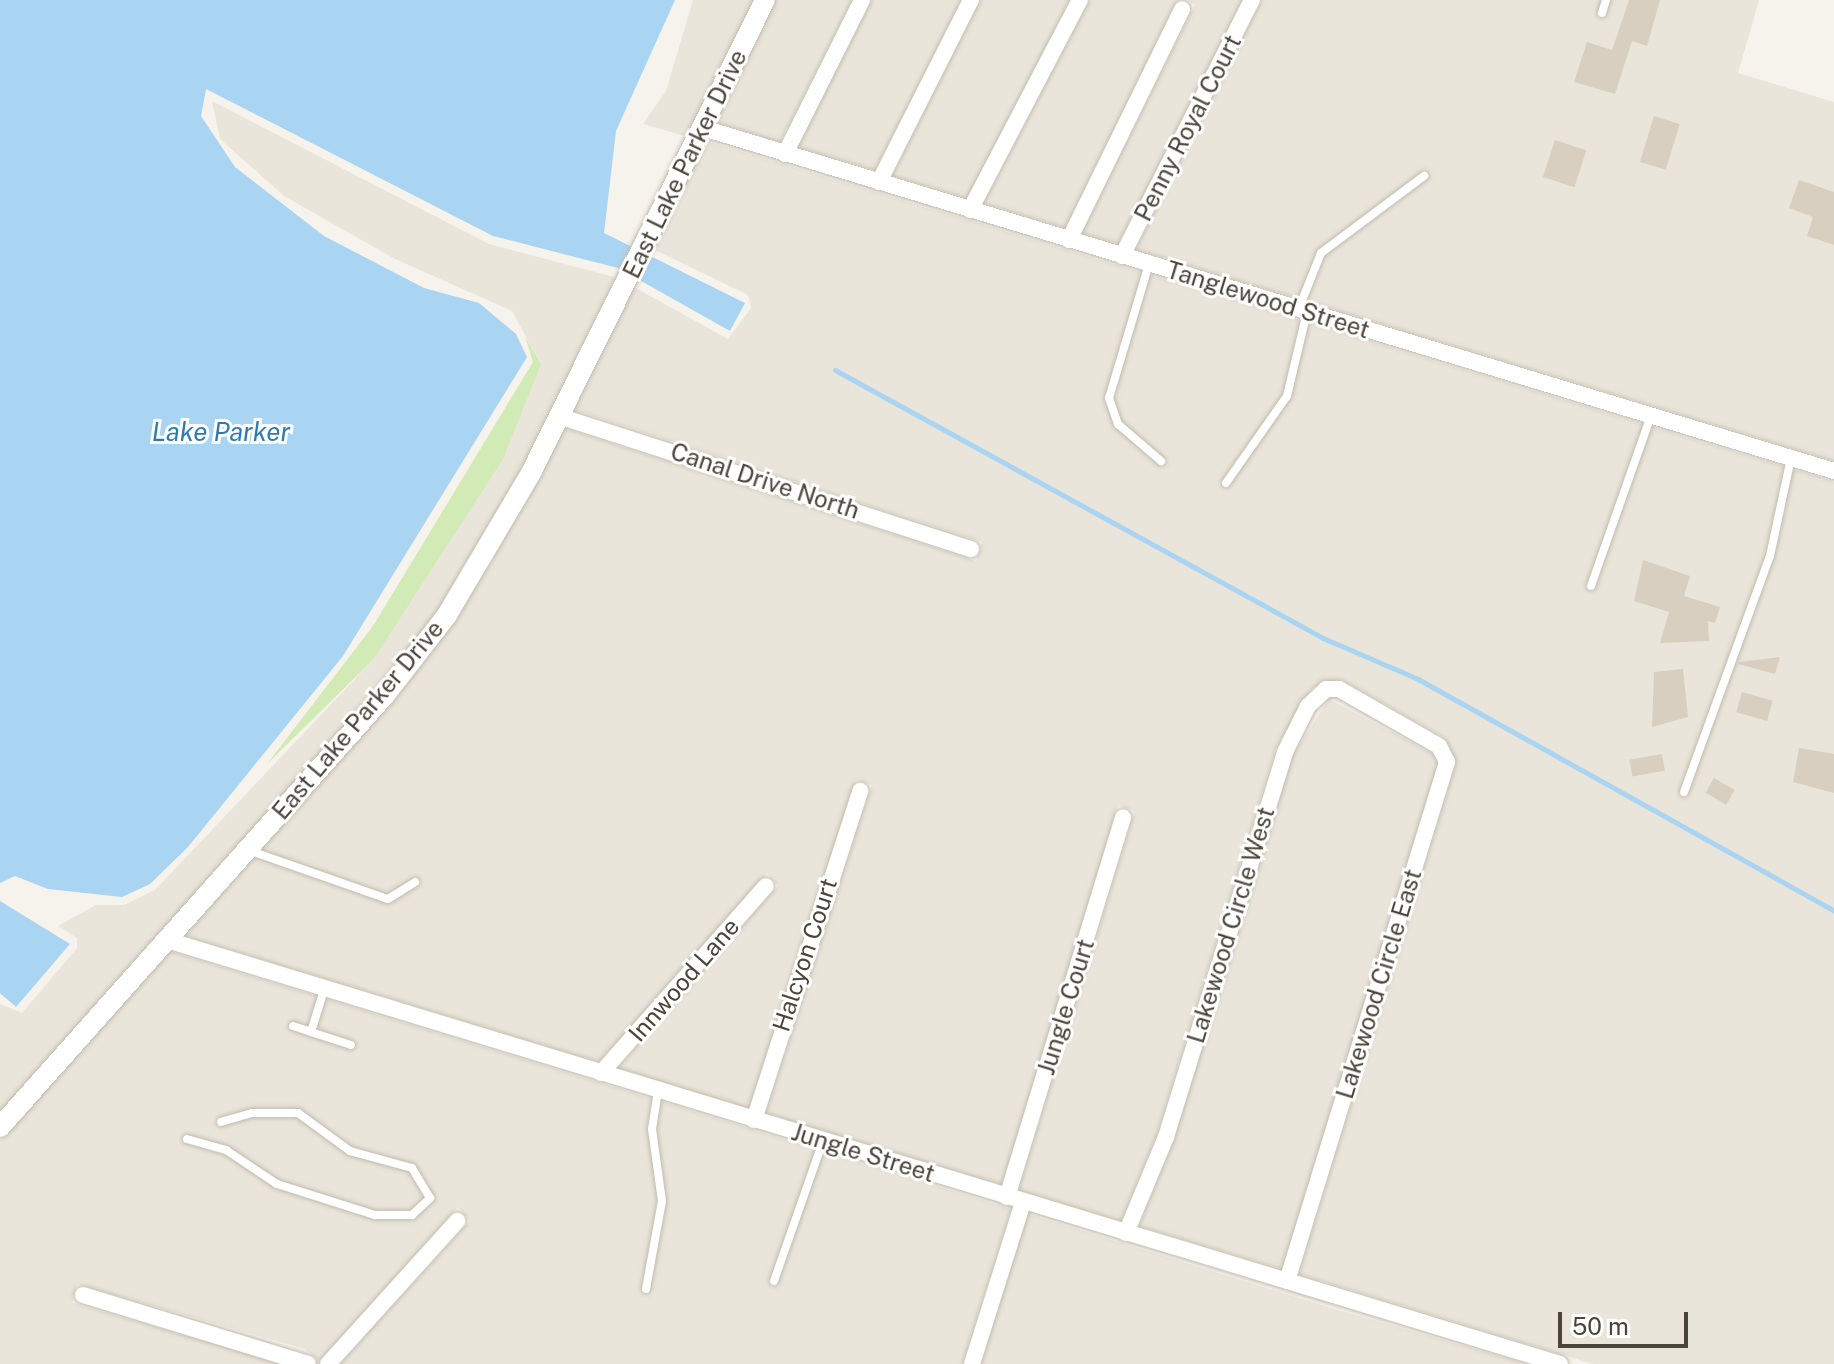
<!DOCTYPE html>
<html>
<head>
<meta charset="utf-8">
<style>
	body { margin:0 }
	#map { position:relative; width:1834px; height:1364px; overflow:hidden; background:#f6f3ec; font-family:"Public Sans",sans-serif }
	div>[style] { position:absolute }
	.residential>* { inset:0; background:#eae5da }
	.green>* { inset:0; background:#d2eab5 }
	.water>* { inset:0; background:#a9d4f2 }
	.stream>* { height:5px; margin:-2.5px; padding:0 2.5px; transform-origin:2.5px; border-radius:2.5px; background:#a9d4f2 }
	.building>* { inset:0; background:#d8cfc1; transform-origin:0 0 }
	.roads { filter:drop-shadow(0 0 2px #c2bbae) drop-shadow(0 0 2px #c2bbae) }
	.service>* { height:8px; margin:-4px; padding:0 4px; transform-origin:4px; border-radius:4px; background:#fff }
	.minor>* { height:16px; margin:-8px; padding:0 8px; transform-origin:8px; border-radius:8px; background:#fff }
	.tertiary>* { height:20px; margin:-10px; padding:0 10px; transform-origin:10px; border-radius:10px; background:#fff }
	span { translate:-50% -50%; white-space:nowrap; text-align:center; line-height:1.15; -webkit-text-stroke:6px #fff; paint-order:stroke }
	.street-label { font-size:24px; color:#4b4439 }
	.water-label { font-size:26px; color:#2e7ab2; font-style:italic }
	.scale { position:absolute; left:1558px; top:1312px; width:130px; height:36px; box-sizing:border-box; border:4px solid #4b4439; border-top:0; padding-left:10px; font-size:24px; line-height:28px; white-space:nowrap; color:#4b4439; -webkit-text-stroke:6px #fff; paint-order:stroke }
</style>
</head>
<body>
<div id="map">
	<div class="residential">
		<i style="clip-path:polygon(693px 0,755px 0,688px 137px,643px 124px,666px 91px)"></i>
		<i style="clip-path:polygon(775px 0,852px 0,780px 142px,716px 122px)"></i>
		<i style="clip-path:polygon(872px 0,961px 0,875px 170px,797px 147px)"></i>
		<i style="clip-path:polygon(981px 0,1070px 0,967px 198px,892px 176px)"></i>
		<i style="clip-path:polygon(1090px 0,1177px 0,1065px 228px,984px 203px)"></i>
		<i style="clip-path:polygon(1187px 0,1242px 0,1118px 244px,1082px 233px,1195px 5px)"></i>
		<i style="clip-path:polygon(1262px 0,1759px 0,1738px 73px,1834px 102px,1834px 461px,1136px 249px)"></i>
		<i style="clip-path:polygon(212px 101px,489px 244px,618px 278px,524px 467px,440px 609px,379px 689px,0 1113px,0 1004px,22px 1013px,77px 948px,77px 938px,58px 926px,96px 905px,124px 905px,155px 890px,373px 660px,541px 364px,512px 311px,395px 259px,284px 196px,220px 139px)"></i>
		<i style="clip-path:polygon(706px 141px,1834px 482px,1834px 1364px,1593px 1364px,1299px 1274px,1456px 764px,1444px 737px,1341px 679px,1313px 687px,1276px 748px,1157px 1134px,1121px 1221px,1019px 1190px,1135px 811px,1118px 805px,1002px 1185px,766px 1113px,872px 785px,856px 779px,749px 1108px,618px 1068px,778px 886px,767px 873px,599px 1062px,183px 935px,419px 668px,493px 560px,563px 428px,976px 561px,982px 542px,572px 409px,634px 287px,728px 339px,751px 308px,748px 295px,653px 249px)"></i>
		<i style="clip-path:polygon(1329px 699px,1433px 754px,1438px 764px,1282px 1269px,1139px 1226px,1174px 1140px,1293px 755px)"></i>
		<i style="clip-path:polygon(169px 951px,1011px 1209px,962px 1364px,340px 1364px,470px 1221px,458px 1207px,319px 1361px,305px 1349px,77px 1284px,72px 1303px,283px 1364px,0 1364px,0 1140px)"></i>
		<i style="clip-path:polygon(1028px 1214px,1331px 1308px,1526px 1364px,981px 1364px)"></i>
	</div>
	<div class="green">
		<i style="clip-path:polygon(525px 336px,541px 364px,503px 459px,373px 660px,267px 764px,373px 626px,533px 362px)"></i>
	</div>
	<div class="water">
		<i style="clip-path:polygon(0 0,675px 0,616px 131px,604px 233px,745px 303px,730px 331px,618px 268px,493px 236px,206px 89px,201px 116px,235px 167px,324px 236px,424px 288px,479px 303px,516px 334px,527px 357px,343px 656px,188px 847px,150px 884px,122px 897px,48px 889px,15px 876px,0 883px)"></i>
		<i style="clip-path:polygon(0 901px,70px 944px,16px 1007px,0 993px)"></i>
	</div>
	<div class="stream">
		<i style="left:835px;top:370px;width:557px;rotate:28.77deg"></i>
		<i style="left:1323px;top:638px;width:103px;rotate:23.3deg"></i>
		<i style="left:1418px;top:679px;width:476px;rotate:29.1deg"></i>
	</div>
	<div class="building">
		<i style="clip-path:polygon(1629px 0,1660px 0,1647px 46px,1632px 41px,1615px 94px,1574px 82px,1587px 42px,1612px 50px)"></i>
		<i style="left:1654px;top:116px;width:27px;height:48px;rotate:17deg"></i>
		<i style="left:1555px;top:140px;width:33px;height:39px;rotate:18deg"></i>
		<i style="clip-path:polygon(1799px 180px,1834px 192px,1834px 245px,1807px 236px,1813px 217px,1789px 208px)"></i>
		<i style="clip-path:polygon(1643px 560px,1690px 576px,1684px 596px,1720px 607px,1715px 623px,1708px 621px,1709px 641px,1660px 643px,1669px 612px,1634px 601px)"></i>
		<i style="clip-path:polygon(1780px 657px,1775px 674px,1738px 664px,1739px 662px)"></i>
		<i style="clip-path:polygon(1683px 669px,1688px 717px,1652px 727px,1654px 672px)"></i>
		<i style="left:1742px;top:692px;width:32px;height:21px;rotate:16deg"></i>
		<i style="clip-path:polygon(1799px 748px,1834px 754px,1834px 793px,1793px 782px)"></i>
		<i style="left:1662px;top:754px;width:17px;height:33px;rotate:80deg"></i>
		<i style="left:1714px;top:778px;width:24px;height:17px;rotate:30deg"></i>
	</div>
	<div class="roads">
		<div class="service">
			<i style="left:1602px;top:13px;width:14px;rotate:-73deg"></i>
			<i style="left:1149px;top:264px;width:140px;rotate:106.6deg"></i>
			<i style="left:1109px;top:398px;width:28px;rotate:71deg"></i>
			<i style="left:1118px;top:424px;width:57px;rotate:40.7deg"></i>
			<i style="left:1299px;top:308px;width:59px;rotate:-68.2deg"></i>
			<i style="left:1321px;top:253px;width:129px;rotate:-36.8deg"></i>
			<i style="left:1226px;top:483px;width:106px;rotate:-55deg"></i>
			<i style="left:1287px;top:396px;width:86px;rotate:-76.6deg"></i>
			<i style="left:1591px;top:586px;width:180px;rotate:-70.6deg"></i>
			<i style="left:1684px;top:792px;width:251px;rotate:-70deg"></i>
			<i style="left:1770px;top:556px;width:100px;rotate:-77.9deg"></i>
			<i style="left:248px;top:850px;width:148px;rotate:19.3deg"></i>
			<i style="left:388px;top:899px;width:32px;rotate:-32deg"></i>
			<i style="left:324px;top:990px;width:44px;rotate:107.2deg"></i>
			<i style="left:311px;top:1032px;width:42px;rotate:18deg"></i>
			<i style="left:293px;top:1026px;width:19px;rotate:18deg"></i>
			<i style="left:187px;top:1139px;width:41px;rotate:15.8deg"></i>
			<i style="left:226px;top:1150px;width:61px;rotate:33.7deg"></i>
			<i style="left:277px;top:1184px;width:103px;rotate:17.6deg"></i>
			<i style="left:375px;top:1215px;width:37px"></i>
			<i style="left:412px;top:1215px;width:25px;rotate:-43deg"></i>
			<i style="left:430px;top:1198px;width:35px;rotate:-121deg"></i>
			<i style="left:412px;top:1168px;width:64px;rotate:-164.7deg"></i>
			<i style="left:350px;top:1151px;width:64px;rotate:-143.8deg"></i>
			<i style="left:298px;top:1113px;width:46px;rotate:180deg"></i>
			<i style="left:252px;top:1113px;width:32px;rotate:164deg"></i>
			<i style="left:774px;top:1281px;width:148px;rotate:-70.7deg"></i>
			<i style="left:646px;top:1289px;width:89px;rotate:-79.7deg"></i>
			<i style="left:662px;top:1201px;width:73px;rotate:-97.9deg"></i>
			<i style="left:652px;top:1129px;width:38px;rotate:-81deg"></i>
		</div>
		<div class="minor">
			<i style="left:703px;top:128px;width:1182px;rotate:16.87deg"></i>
			<i style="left:785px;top:154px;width:172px;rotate:-63.4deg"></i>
			<i style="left:879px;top:182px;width:204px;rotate:-63.2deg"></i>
			<i style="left:970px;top:210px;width:237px;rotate:-62.4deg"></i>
			<i style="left:1069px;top:240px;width:257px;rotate:-63.9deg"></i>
			<i style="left:1122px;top:256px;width:287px;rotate:-63.1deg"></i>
			<i style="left:559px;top:416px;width:433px;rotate:17.9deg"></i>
			<i style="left:167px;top:940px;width:1456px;rotate:16.93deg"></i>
			<i style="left:601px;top:1073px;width:249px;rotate:-48.6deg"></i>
			<i style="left:754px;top:1120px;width:346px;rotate:-72.1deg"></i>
			<i style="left:1007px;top:1197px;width:397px;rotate:-73deg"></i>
			<i style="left:1126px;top:1233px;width:104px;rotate:-67.4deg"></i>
			<i style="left:1166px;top:1137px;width:403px;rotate:-72.8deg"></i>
			<i style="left:1285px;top:752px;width:51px;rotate:-63.4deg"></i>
			<i style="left:1308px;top:706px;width:25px;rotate:-43deg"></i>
			<i style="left:1326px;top:689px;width:13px"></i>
			<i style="left:1339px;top:689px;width:115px;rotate:29.7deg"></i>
			<i style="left:1439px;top:746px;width:18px;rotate:63deg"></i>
			<i style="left:1447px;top:762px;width:543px;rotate:107.13deg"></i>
			<i style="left:83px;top:1295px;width:235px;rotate:17deg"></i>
			<i style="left:328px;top:1364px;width:193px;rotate:-47.9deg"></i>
			<i style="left:972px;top:1364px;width:170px;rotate:-72.5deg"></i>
		</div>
		<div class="tertiary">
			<i style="left:0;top:1127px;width:579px;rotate:-48.29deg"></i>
			<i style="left:385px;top:695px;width:101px;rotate:-52.2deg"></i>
			<i style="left:447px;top:615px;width:167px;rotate:-59.4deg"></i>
			<i style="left:532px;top:471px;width:525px;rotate:-63.68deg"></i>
		</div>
	</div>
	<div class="street-label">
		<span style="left:1188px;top:128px;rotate:-63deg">Penny Royal Court</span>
		<span style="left:685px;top:164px;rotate:-64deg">East Lake Parker Drive</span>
		<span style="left:1268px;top:300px;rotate:17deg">Tanglewood Street</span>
		<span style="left:765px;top:481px;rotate:18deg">Canal Drive North</span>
		<span style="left:358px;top:720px;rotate:-50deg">East Lake Parker Drive</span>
		<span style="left:1231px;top:925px;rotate:-73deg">Lakewood Circle West</span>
		<span style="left:805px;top:955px;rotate:-72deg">Halcyon Court</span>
		<span style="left:684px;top:980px;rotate:-49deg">Innwood Lane</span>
		<span style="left:1379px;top:984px;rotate:-73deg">Lakewood Circle East</span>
		<span style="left:1066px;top:1007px;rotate:-73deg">Jungle Court</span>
		<span style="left:863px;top:1153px;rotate:17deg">Jungle Street</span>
	</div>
	<div class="water-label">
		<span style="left:221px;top:432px">Lake Parker</span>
	</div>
	<div class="scale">50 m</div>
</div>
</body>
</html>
